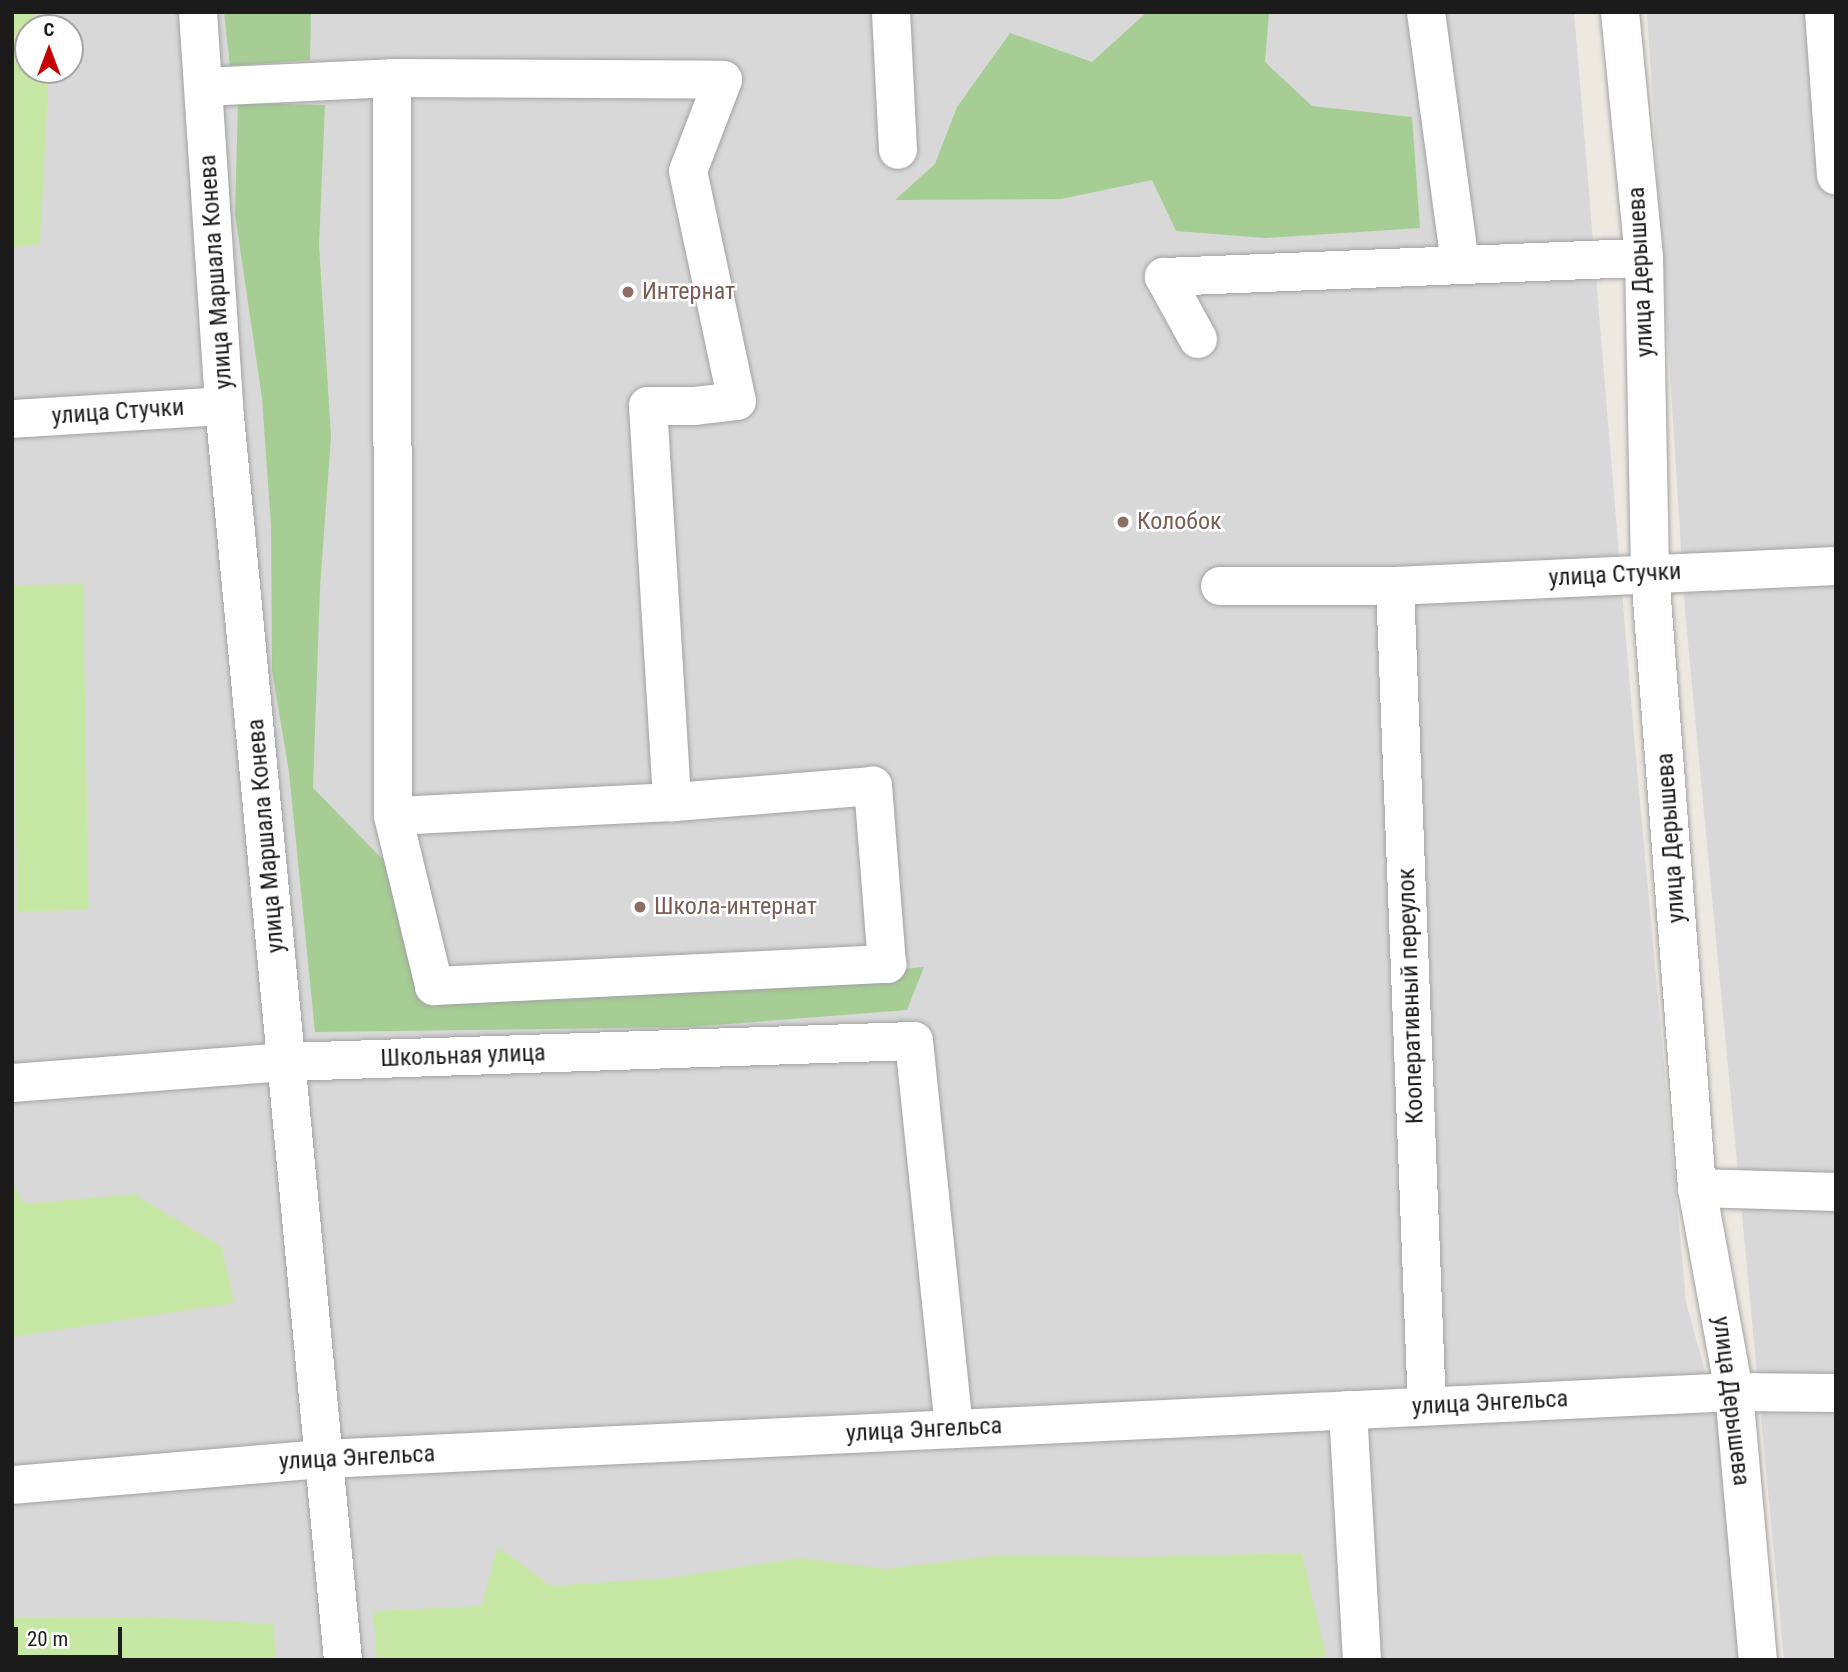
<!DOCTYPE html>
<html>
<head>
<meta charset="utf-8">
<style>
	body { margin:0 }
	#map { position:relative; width:1848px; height:1672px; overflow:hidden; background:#ede8e0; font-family:"Roboto Condensed",sans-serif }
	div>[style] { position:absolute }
	.residential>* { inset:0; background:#d9d8d8 }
	.grass>* { inset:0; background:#c7e8a4; transform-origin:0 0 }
	.forest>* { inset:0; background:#a6cd94 }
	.roads { filter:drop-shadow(0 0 2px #a2a2a2) drop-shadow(0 0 2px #a2a2a2) }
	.minor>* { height:38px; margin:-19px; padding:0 19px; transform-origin:19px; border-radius:19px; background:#fff }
	.dots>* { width:19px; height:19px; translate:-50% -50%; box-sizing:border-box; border:4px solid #fff; border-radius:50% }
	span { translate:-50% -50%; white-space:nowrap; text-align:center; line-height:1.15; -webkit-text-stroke:5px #fff; paint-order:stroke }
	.street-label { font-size:24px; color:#1b1b1b }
	.education-label { font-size:24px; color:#785e54 }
	.left { translate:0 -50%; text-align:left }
	.frame { position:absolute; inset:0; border:14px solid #1b1b1b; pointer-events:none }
	.north { position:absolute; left:14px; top:14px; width:70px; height:70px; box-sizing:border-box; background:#fff; border:2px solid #a4a4a4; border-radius:50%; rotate:0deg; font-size:19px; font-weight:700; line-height:28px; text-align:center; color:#1b1b1b }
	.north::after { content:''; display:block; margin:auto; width:24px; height:32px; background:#c60004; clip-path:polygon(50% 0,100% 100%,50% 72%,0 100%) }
	.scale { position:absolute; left:14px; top:1627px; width:108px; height:32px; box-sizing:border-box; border:4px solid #1b1b1b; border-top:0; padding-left:9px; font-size:21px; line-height:24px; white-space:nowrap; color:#1b1b1b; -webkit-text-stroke:5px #fff; paint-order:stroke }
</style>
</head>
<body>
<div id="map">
	<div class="residential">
		<i style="clip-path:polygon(evenodd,12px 12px,1574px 12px,1635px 748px,1686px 1302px,1745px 1518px,1752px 1660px,12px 1660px,12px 12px,28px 28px,70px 28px,70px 70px,28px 70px,28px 28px)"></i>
		<i style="clip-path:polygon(1647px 12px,1836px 12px,1836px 1660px,1784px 1660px,1685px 611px)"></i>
	</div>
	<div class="grass">
		<i style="clip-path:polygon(12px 12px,34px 12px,38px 28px,28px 28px,28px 70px,49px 70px,40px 245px,12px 247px)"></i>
		<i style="left:83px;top:584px;width:326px;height:71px;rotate:89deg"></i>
		<i style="clip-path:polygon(12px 1182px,24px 1204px,134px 1194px,222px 1247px,234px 1303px,12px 1337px)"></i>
		<i style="clip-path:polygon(498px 1547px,551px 1586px,669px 1578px,801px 1558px,885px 1569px,999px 1555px,1141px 1557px,1302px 1553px,1326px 1656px,1322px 1660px,377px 1660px,373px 1611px,481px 1606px)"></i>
		<i style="clip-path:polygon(151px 1617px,273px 1624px,276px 1660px,12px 1660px,12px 1618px)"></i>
	</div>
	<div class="forest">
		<i style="clip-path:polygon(224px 12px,311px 12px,310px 60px,230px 66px)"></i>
		<i style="clip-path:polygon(1147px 12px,1269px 12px,1265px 62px,1312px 106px,1412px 117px,1420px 228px,1265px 238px,1176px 231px,1152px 180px,1061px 199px,895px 200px,935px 164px,957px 107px,1010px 33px,1092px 62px)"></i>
		<i style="clip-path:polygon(238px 103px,325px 105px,319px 245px,331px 436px,320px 588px,313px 788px,400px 877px,421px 994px,637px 993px,924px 967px,907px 1010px,690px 1027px,315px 1032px,289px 772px,272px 670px,271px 526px,262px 398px,235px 214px)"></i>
	</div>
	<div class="roads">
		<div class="minor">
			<i style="left:198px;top:12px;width:395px;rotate:86.2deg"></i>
			<i style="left:224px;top:406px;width:1260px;rotate:84.58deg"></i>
			<i style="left:891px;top:12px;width:138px;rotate:87.1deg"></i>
			<i style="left:1426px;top:12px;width:254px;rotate:82.3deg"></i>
			<i style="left:1620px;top:12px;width:247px;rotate:84.4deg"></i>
			<i style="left:1644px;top:258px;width:315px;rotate:88.9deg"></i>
			<i style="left:1650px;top:573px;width:617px;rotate:85.63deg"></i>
			<i style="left:1697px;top:1188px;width:207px;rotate:79.7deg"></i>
			<i style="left:1734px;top:1392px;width:269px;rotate:84.9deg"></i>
			<i style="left:1824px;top:12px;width:164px;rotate:85.8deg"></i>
			<i style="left:392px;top:78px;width:738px;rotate:89.92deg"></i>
			<i style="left:393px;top:816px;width:175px;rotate:76.4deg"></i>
			<i style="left:434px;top:986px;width:454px;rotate:-2.8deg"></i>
			<i style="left:887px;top:964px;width:179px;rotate:-94.5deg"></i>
			<i style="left:873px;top:786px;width:202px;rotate:175.4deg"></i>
			<i style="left:672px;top:802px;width:279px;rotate:177.1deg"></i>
			<i style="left:204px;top:87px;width:188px;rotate:-2.7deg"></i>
			<i style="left:392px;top:78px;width:331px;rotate:0.3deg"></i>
			<i style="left:723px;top:80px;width:97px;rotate:111deg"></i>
			<i style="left:688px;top:171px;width:235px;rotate:78deg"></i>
			<i style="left:737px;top:401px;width:42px;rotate:173.2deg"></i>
			<i style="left:695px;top:406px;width:47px;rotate:180deg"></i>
			<i style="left:648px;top:406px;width:397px;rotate:86.5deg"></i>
			<i style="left:1198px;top:339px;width:71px;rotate:-118.7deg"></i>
			<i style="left:1164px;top:277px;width:480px;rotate:-2.3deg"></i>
			<i style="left:12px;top:419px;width:212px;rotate:-3.5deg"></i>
			<i style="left:1220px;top:586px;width:175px"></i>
			<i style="left:1395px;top:586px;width:441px;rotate:-2.6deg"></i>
			<i style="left:1395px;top:586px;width:821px;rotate:87.77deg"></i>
			<i style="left:12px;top:1083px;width:276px;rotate:-4.4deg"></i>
			<i style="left:287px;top:1062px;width:627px;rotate:-1.92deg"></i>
			<i style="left:914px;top:1041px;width:390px;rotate:84.1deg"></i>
			<i style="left:1697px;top:1188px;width:139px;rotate:1.6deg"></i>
			<i style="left:1348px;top:1410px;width:250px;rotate:86.8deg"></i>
			<i style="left:12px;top:1485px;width:313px;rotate:-4.8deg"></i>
			<i style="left:324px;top:1459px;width:1412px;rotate:-2.72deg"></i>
			<i style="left:1734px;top:1392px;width:102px;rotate:0.6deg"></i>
		</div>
	</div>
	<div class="dots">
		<i style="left:628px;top:292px;background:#8d6e63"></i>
		<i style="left:1123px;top:522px;background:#8d6e63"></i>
		<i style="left:640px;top:907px;background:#8d6e63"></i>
	</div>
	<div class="street-label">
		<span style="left:216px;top:272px;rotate:-94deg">улица Маршала Конева</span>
		<span style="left:1641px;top:272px;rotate:-93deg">улица Дерышева</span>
		<span style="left:118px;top:412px;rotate:-4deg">улица Стучки</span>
		<span style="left:1615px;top:575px;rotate:-3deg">улица Стучки</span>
		<span style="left:266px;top:836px;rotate:-95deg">улица Маршала Конева</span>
		<span style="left:1671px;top:838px;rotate:-94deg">улица Дерышева</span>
		<span style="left:1411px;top:996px;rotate:-92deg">Кооперативный переулок</span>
		<span style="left:463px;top:1056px;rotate:-2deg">Школьная улица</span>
		<span style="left:1731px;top:1401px;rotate:83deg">улица Дерышева</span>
		<span style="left:1490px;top:1403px;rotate:-3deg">улица Энгельса</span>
		<span style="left:924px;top:1430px;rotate:-3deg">улица Энгельса</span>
		<span style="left:357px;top:1458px;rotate:-3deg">улица Энгельса</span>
	</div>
	<div class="education-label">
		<span class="left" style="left:642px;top:292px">Интернат</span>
		<span class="left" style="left:1137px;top:522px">Колобок</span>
		<span class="left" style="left:654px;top:907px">Школа-интернат</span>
	</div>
	<div class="frame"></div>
	<div class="north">С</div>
	<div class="scale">20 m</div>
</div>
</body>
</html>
